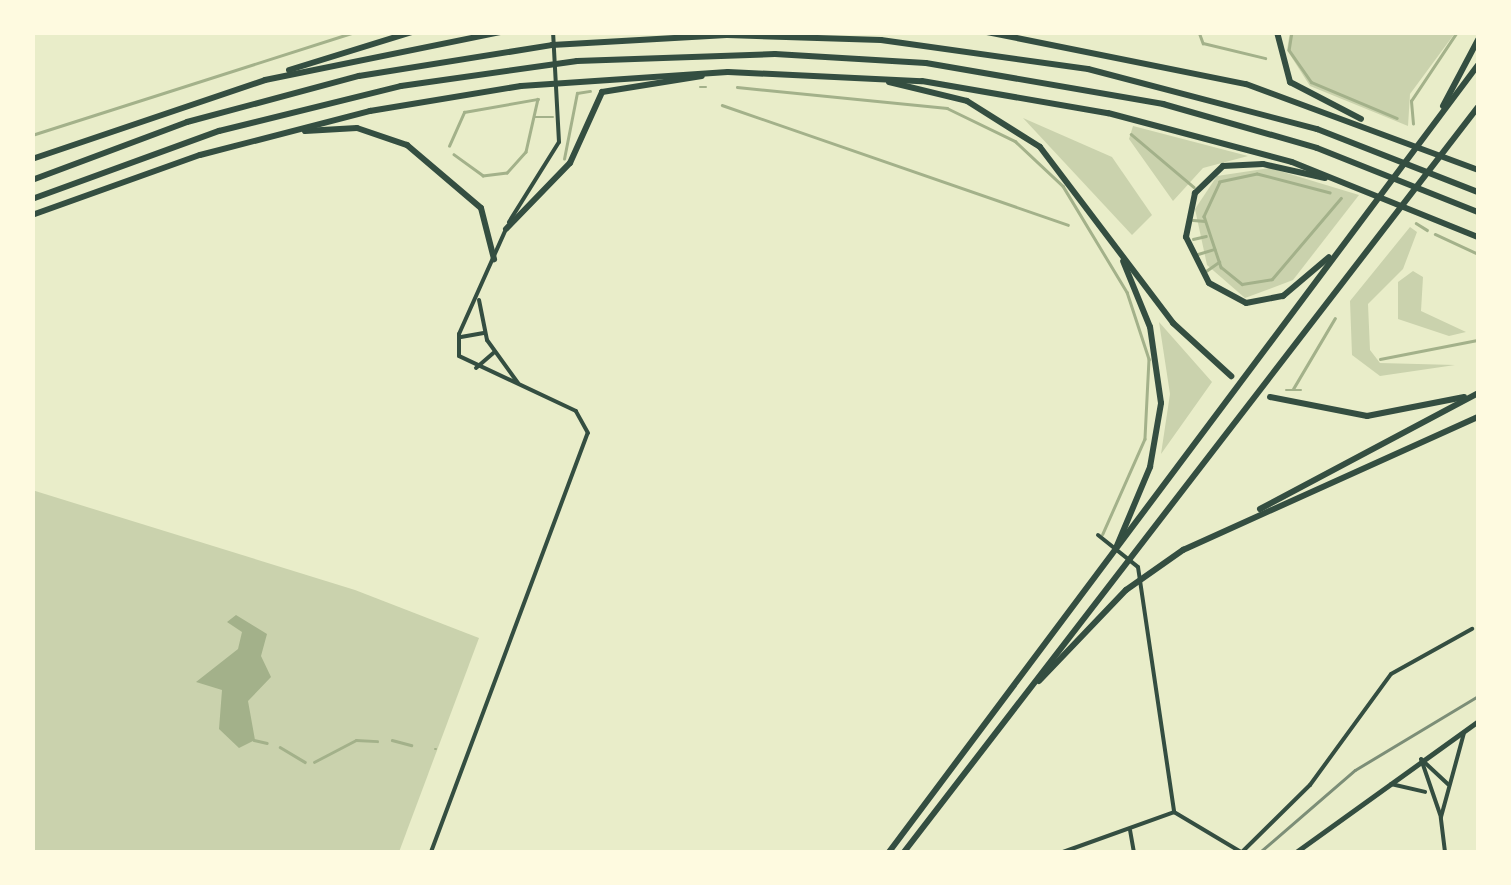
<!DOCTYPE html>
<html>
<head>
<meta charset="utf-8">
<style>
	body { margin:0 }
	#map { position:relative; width:1511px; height:885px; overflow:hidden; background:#e9edc9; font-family:Bitter,serif }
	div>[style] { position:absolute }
	.green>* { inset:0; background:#cad2ad }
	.water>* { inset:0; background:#a3b18a }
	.stream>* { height:2.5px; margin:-1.25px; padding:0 1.25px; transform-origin:1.25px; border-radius:1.25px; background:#a3b18a }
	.minor>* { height:4px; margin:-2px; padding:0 2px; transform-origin:2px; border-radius:2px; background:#344e41 }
	.secondary>* { height:5px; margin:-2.5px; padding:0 2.5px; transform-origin:2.5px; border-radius:2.5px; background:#344e41 }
	.motorway>* { height:6px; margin:-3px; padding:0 3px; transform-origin:3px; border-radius:3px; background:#344e41 }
	.rail>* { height:2.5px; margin:-1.25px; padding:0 1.25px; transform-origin:1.25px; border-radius:1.25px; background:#7c8e77 }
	span { translate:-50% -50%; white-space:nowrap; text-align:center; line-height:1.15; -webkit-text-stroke:9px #fefae0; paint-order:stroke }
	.frame { position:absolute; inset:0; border:35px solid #fefae0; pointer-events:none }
</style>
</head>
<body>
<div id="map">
	<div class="green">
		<i style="clip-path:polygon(1290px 32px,1455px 32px,1455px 33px,1410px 94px,1408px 126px,1310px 86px,1287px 50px)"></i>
		<i style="clip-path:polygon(1023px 118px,1112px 157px,1152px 215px,1132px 235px)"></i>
		<i style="clip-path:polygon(1133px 126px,1248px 156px,1203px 168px,1173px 201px,1129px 139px)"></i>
		<i style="clip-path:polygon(1270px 168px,1359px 195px,1293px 280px,1245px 298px,1207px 265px,1195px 209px,1217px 176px)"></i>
		<i style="clip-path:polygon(1410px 227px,1417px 232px,1403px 269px,1368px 304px,1370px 350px,1380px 363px,1455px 365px,1380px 376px,1352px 355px,1350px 301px)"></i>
		<i style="clip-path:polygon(1413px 271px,1423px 277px,1421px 311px,1466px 332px,1449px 336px,1398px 319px,1398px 282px)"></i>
		<i style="clip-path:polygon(1159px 322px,1212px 382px,1161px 454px,1170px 394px)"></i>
		<i style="clip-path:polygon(32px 490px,355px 590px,479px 638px,399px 852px,33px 852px)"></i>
	</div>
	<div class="water">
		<i style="clip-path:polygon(236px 615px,267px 634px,261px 656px,271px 677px,248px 701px,255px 740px,239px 748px,219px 729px,222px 690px,196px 682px,238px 649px,242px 632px,227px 622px)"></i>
	</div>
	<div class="stream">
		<i style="left:1199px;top:32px;width:12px;rotate:70deg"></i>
		<i style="left:1203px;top:43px;width:64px;rotate:13.6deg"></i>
		<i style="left:1292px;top:32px;width:18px;rotate:99deg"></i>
		<i style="left:1289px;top:50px;width:39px;rotate:55deg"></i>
		<i style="left:1311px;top:82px;width:93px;rotate:22.7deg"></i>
		<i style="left:700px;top:87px;width:6px"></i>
		<i style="left:737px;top:87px;width:211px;rotate:5.7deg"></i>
		<i style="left:947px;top:108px;width:76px;rotate:25.9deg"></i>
		<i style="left:1015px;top:141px;width:66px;rotate:43.2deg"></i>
		<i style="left:1063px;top:186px;width:124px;rotate:58.9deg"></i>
		<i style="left:1127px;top:292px;width:71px;rotate:71.8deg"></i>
		<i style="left:1149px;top:359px;width:80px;rotate:92.9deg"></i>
		<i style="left:1145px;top:439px;width:104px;rotate:113.9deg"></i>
		<i style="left:722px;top:105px;width:366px;rotate:19.1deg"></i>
		<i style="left:535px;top:117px;width:18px"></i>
		<i style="left:1413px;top:124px;width:23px;rotate:-95deg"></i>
		<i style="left:1411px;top:101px;width:83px;rotate:-56.3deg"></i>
		<i style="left:1131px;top:134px;width:82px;rotate:40.1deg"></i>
		<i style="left:32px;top:135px;width:339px;rotate:-17.7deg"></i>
		<i style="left:449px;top:146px;width:37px;rotate:-66deg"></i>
		<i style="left:464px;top:112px;width:75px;rotate:-10deg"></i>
		<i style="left:538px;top:99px;width:54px;rotate:102.8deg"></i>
		<i style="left:526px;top:152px;width:28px;rotate:132deg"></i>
		<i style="left:507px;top:173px;width:24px;rotate:173deg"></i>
		<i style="left:483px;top:176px;width:36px;rotate:-144deg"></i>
		<i style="left:564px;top:159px;width:67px;rotate:-78.9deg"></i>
		<i style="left:577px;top:93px;width:13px;rotate:-9deg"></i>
		<i style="left:1330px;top:193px;width:75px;rotate:-165.4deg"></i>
		<i style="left:1257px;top:174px;width:38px;rotate:168deg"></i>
		<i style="left:1220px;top:182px;width:38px;rotate:115deg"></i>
		<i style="left:1204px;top:216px;width:54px;rotate:71.6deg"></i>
		<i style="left:1221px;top:267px;width:27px;rotate:39deg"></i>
		<i style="left:1242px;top:284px;width:30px;rotate:-9deg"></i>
		<i style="left:1272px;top:279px;width:106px;rotate:-49.6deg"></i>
		<i style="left:1193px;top:220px;width:12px;rotate:5deg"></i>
		<i style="left:1416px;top:223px;width:13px;rotate:32deg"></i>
		<i style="left:1435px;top:234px;width:47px;rotate:24.9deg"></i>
		<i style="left:1193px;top:239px;width:13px;rotate:-13deg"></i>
		<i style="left:1198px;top:254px;width:17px;rotate:-17deg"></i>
		<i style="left:1206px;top:271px;width:16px;rotate:-35deg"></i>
		<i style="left:1380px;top:359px;width:100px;rotate:-11deg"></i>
		<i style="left:1293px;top:389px;width:82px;rotate:-59.4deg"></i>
		<i style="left:1286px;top:390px;width:15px"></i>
		<i style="left:254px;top:740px;width:13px;rotate:13deg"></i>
		<i style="left:392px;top:740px;width:20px;rotate:15deg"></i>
		<i style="left:280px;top:747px;width:29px;rotate:31deg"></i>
		<i style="left:435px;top:749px;width:1px"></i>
		<i style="left:314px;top:762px;width:47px;rotate:-27.6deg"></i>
		<i style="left:356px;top:740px;width:21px;rotate:3deg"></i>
	</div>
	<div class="minor">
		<i style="left:509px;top:222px;width:94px;rotate:-58deg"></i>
		<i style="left:559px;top:142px;width:110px;rotate:-93.1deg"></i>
		<i style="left:479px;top:300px;width:41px;rotate:78.7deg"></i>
		<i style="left:487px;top:340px;width:53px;rotate:54.2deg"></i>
		<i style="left:461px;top:337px;width:23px;rotate:-10deg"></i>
		<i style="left:476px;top:368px;width:23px;rotate:-41deg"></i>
		<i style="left:1098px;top:535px;width:51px;rotate:38.7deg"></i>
		<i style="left:1138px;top:567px;width:248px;rotate:81.6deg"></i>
		<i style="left:1174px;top:812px;width:78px;rotate:30.8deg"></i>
		<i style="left:1391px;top:784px;width:35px;rotate:13deg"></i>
		<i style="left:1441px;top:817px;width:61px;rotate:-109deg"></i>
		<i style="left:1421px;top:759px;width:37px;rotate:43deg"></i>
		<i style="left:1130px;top:830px;width:22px;rotate:80deg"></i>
		<i style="left:1243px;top:851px;width:94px;rotate:-44.6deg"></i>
		<i style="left:1310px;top:785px;width:137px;rotate:-53.9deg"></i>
		<i style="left:1391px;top:674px;width:93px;rotate:-29.1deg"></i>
		<i style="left:431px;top:852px;width:447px;rotate:-69.5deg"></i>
		<i style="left:588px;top:433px;width:25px;rotate:-119deg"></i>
		<i style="left:576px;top:411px;width:129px;rotate:-154.8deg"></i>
		<i style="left:459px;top:356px;width:22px;rotate:-90deg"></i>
		<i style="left:459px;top:334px;width:113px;rotate:-65.9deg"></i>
		<i style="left:1063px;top:852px;width:118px;rotate:-19.8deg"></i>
		<i style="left:1445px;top:852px;width:35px;rotate:-97deg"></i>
		<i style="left:1441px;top:817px;width:87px;rotate:-74.7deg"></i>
	</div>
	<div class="secondary">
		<i style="left:1296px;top:852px;width:224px;rotate:-35.7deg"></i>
	</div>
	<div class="motorway">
		<i style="left:987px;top:32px;width:264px;rotate:11.4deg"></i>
		<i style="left:1246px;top:84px;width:247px;rotate:20.3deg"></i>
		<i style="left:1277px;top:32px;width:52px;rotate:75.4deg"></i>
		<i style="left:1290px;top:82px;width:80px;rotate:27.5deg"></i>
		<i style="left:289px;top:70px;width:129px;rotate:-17.2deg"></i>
		<i style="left:889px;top:82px;width:80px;rotate:13.7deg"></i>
		<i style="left:967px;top:101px;width:86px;rotate:32.2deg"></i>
		<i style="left:1040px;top:147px;width:221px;rotate:52.9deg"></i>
		<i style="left:1173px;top:323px;width:79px;rotate:42.4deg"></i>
		<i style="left:1443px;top:106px;width:75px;rotate:-62.1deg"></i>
		<i style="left:305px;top:131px;width:52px;rotate:-3.3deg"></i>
		<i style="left:357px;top:128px;width:53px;rotate:18.8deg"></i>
		<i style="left:407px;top:145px;width:97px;rotate:40.4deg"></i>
		<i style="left:481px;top:208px;width:53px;rotate:75.7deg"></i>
		<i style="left:32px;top:159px;width:246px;rotate:-18.7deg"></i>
		<i style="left:265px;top:80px;width:240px;rotate:-11.5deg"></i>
		<i style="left:1325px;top:178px;width:64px;rotate:-167.3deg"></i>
		<i style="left:1263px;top:164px;width:40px;rotate:177.1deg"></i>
		<i style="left:1223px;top:166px;width:39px;rotate:136deg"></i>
		<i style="left:1195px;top:193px;width:45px;rotate:101.6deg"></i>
		<i style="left:1186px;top:237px;width:51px;rotate:63.4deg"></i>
		<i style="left:1209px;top:283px;width:42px;rotate:28.4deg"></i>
		<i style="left:1246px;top:303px;width:38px;rotate:-11deg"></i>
		<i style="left:1283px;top:296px;width:60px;rotate:-40.3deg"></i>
		<i style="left:32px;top:180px;width:165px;rotate:-20.5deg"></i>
		<i style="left:187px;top:122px;width:178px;rotate:-15deg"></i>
		<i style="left:359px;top:76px;width:195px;rotate:-9.1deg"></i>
		<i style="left:552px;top:45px;width:175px;rotate:-3.3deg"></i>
		<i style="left:727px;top:35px;width:154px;rotate:1.9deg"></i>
		<i style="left:881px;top:40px;width:209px;rotate:8deg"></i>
		<i style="left:1088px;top:69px;width:237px;rotate:14.7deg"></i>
		<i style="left:1317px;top:129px;width:173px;rotate:21.4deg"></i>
		<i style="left:32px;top:199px;width:199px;rotate:-20deg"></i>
		<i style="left:219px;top:131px;width:187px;rotate:-13.9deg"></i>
		<i style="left:401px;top:86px;width:178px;rotate:-8.1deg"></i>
		<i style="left:577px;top:61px;width:198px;rotate:-2deg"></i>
		<i style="left:775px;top:54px;width:151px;rotate:3.4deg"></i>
		<i style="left:926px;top:63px;width:241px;rotate:9.8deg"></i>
		<i style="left:1163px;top:104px;width:160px;rotate:15.9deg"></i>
		<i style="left:1317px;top:148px;width:173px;rotate:21.7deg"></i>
		<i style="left:32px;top:215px;width:178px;rotate:-19.7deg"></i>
		<i style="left:200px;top:155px;width:176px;rotate:-14.5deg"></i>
		<i style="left:370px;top:111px;width:153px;rotate:-9.4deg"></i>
		<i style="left:521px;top:86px;width:207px;rotate:-3.9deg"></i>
		<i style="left:728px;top:72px;width:194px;rotate:2.7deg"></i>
		<i style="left:922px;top:81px;width:189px;rotate:9.8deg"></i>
		<i style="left:1108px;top:113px;width:190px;rotate:14.9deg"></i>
		<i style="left:1292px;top:162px;width:201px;rotate:22deg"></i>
		<i style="left:506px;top:229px;width:92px;rotate:-45.9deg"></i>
		<i style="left:570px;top:163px;width:78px;rotate:-65.7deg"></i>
		<i style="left:602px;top:92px;width:101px;rotate:-9.1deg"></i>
		<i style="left:1270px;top:397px;width:99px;rotate:11.1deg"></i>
		<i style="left:1367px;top:416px;width:99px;rotate:-11.1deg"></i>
		<i style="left:1260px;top:509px;width:247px;rotate:-28deg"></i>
		<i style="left:1116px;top:548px;width:88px;rotate:-67.2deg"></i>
		<i style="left:1150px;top:467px;width:65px;rotate:-80.2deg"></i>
		<i style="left:1161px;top:403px;width:77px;rotate:-98.2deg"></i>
		<i style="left:1150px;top:327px;width:71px;rotate:-112.2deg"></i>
		<i style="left:1039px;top:681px;width:126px;rotate:-46.3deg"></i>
		<i style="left:1126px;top:590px;width:70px;rotate:-35.1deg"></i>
		<i style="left:1183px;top:550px;width:324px;rotate:-24.3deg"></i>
		<i style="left:889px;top:852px;width:983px;rotate:-53.19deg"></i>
		<i style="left:904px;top:852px;width:940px;rotate:-52.39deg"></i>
	</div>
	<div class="rail">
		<i style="left:1260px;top:852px;width:125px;rotate:-40.8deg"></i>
		<i style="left:1355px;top:770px;width:144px;rotate:-31deg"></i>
	</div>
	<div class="frame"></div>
</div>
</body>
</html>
